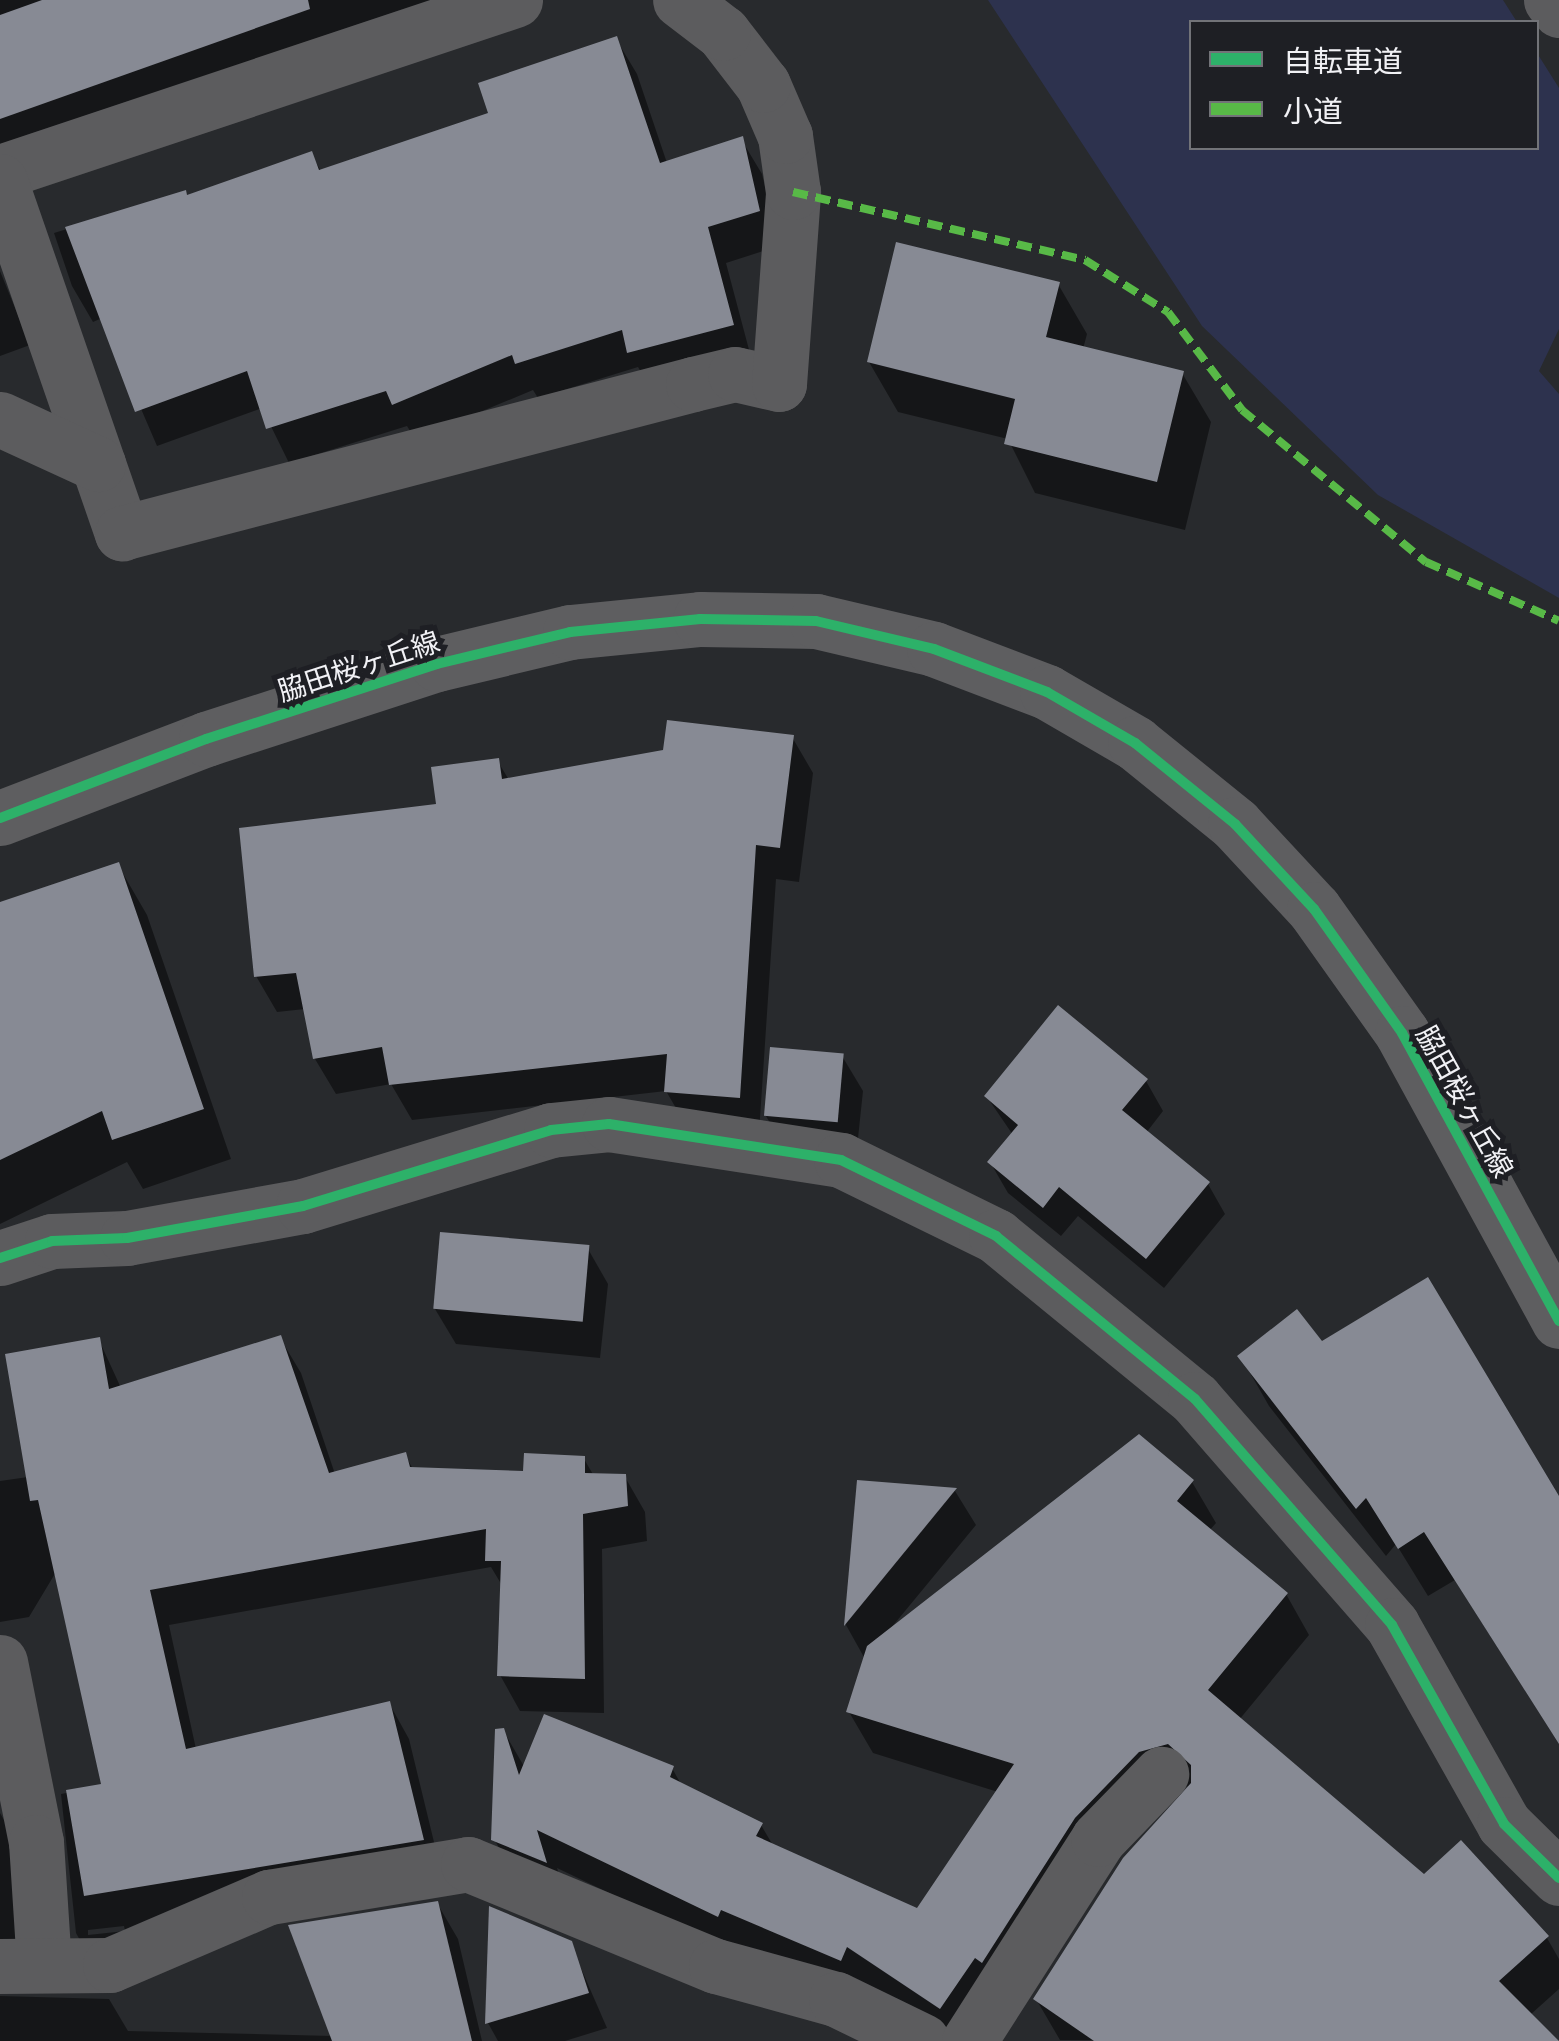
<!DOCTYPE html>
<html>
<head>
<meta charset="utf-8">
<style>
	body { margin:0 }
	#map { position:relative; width:1559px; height:2041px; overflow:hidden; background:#282a2d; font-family:"Work Sans","Noto Sans JP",sans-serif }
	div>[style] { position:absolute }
	.green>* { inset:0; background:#2d324e }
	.shadow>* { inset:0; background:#0007 }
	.building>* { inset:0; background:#878a94; transform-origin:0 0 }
	.street>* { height:55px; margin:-27.5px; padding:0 27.5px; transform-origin:27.5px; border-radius:27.5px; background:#5c5c5e }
	.secondary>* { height:55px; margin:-27.5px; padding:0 27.5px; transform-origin:27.5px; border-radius:27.5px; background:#5e5e60 }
	.quiet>* { height:8px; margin-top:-4px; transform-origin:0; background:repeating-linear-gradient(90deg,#58b947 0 15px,transparent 0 23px) }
	.cycleway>* { height:10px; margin:-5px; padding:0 5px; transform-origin:5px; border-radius:5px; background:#2db169 }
	span { translate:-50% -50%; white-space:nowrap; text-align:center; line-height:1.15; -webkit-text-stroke:10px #1e1f24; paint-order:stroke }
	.street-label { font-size:28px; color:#f1f1f5 }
	.legend { position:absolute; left:1189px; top:20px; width:350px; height:130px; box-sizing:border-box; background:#1e1f24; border:2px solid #727378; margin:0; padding:12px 18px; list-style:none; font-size:30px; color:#f1f1f5 }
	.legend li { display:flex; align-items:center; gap:20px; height:50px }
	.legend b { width:50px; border:2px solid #727378 }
</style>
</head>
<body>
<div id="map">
	<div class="green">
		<i style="clip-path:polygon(988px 0,1503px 0,1517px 22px,1192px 22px,1192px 148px,1536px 148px,1537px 53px,1559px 88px,1559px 329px,1539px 371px,1559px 394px,1559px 598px,1378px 495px,1202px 326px)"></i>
	</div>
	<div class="shadow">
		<i style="clip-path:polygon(0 0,454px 0,0 176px)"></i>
		<i style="clip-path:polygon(616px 39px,637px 74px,667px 163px,741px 139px,762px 174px,779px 246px,726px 263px,752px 361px,650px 387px,638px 367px,538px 398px,533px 390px,415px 439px,407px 426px,289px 463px,262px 408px,157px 446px,102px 318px,93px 322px,72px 286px,54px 233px,184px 193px,187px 198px,311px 154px,321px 171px,492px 115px)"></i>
		<i style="clip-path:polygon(0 271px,30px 345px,0 356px)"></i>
		<i style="clip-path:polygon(1058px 284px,1087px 334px,1083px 349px,1182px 373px,1211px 422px,1185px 530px,1035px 493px,1008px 439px,898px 412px,869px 362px)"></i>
		<i style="clip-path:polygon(792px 737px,813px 773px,799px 882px,776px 879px,759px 1133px,687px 1127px,666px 1091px,412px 1120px,391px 1084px,336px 1094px,315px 1059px,305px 1009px,277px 1012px,256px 976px,439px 806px,497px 760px,509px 780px)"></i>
		<i style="clip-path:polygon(118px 865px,147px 915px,231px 1159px,143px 1189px,127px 1162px,0 1224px,0 947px)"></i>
		<i style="clip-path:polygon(842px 1056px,863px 1091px,856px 1157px,786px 1151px,766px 1116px)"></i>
		<i style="clip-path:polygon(1146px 1081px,1163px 1111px,1146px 1133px,1208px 1184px,1225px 1214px,1164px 1288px,1078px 1216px,1061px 1236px,1008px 1193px,990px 1162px,1013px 1135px,987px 1097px)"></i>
		<i style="clip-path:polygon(588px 1249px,608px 1284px,600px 1358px,456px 1344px,435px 1309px)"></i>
		<i style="clip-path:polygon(evenodd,280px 1338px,301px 1373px,335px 1474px,405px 1455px,413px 1469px,525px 1473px,584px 1459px,594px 1476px,625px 1477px,645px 1512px,647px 1541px,602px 1549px,604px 1713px,520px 1711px,500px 1675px,503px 1587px,491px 1567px,169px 1625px,196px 1749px,389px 1703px,409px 1739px,442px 1875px,96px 1969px,76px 1933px,61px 1794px,104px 1786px,56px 1572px,29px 1617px,0 1622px,0 1481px,28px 1477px,99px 1340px,121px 1388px,280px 1338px,124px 1926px,125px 1931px,88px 1935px,88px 1930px,124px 1926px)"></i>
		<i style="clip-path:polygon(1321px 1344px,1559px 1500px,1559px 1730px,1553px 1734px,1455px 1580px,1428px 1596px,1396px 1544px,1386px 1556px,1269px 1406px,1241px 1357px)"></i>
		<i style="clip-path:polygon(1139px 1437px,1192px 1482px,1216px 1523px,1209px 1531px,1286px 1594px,1309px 1635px,1239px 1720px,1424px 1877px,1547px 1938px,1559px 1959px,1559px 1989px,1530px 2015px,1557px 2041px,1060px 2040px,1036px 1999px,1192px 1785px,1162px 1793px,969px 2041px,741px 1956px,557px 1868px,568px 1901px,518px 1881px,494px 1839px,503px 1730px,525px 1768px,672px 1768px,682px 1786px,761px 1825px,774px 1847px,918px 1911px,998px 1792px,873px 1753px,849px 1712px,865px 1659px,846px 1625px,859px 1482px,955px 1491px,976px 1525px,891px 1628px)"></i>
		<i style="clip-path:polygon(0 1813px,15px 1839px,30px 1970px,0 1979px)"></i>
		<i style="clip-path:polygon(437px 1903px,458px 1939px,482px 2041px,0 2041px,0 1996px,109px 1999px,128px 2031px,333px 2036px)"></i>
		<i style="clip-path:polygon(491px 1910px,570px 1943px,607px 2028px,565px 2041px,498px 2041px,488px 2023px)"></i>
	</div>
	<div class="building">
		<i style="clip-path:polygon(42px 0,308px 0,310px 9px,0 119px,0 15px)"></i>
		<i style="clip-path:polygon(617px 36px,660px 163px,743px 136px,760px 211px,708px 227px,734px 325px,627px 353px,622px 330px,515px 364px,512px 355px,392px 405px,386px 391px,266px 429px,247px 371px,135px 412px,65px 227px,186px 190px,187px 195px,312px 151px,319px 170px,488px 113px,478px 83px)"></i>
		<i style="clip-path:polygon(896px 242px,1060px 282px,1046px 337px,1184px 371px,1157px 482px,1004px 444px,1015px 399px,867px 362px)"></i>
		<i style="clip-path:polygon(667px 720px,794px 735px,780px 848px,756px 845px,740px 1098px,664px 1092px,667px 1054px,389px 1085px,382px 1047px,313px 1059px,296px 973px,254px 977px,239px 828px,436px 804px,431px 767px,499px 758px,502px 779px,663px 750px)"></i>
		<i style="clip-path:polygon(119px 862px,204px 1109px,112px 1140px,102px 1111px,0 1160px,0 902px)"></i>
		<i style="clip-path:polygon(1058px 1005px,1148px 1079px,1122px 1110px,1210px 1182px,1146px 1259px,1059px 1187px,1043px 1208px,987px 1162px,1018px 1125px,984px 1096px)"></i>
		<i style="left:770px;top:1047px;width:74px;height:69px;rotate:5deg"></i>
		<i style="left:440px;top:1232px;width:150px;height:77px;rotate:5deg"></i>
		<i style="clip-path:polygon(1428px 1277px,1559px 1496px,1559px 1744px,1424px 1532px,1398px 1549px,1366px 1498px,1356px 1509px,1237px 1356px,1297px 1309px,1322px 1341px)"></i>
		<i style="clip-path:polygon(281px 1335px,329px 1473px,406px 1452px,410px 1467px,523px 1471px,524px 1453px,585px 1456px,585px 1473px,626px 1474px,628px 1506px,583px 1514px,585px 1679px,497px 1676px,501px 1561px,485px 1561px,486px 1529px,150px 1590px,186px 1749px,390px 1701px,424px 1840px,84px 1896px,66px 1790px,101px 1784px,38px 1500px,30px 1501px,5px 1354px,100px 1337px,109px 1389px)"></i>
		<i style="clip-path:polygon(1139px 1434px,1194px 1480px,1177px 1501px,1288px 1593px,1208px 1690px,1424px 1874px,1461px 1840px,1549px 1936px,1499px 1981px,1559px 2041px,1094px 2041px,1033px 1999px,1123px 1858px,1191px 1783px,1191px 1765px,1168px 1744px,1139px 1752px,1075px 1818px,982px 1963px,975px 1958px,940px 2009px,847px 1947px,841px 1961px,721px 1910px,718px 1917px,537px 1830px,547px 1863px,491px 1840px,495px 1729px,504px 1728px,519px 1775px,544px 1714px,674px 1766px,670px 1777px,763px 1823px,756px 1836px,917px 1908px,1014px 1764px,846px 1712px,867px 1646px)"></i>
		<i style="clip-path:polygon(857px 1480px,957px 1488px,844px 1626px)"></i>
		<i style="clip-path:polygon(438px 1901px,472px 2041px,332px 2041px,288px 1925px)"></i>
		<i style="clip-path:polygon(489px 1906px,572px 1941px,589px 1993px,485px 2024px)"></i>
	</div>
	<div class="street">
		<i style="left:1551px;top:0;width:13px;rotate:51deg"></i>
		<i style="left:0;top:172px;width:543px;rotate:-18.47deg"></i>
		<i style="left:0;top:181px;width:373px;rotate:70.9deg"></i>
		<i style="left:122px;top:533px;width:590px;rotate:-14.62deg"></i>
		<i style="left:693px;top:384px;width:43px;rotate:-13.4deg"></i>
		<i style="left:735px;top:374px;width:45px;rotate:12.8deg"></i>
		<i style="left:779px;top:384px;width:193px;rotate:-85.8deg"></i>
		<i style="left:793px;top:192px;width:57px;rotate:-98.1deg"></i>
		<i style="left:785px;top:136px;width:56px;rotate:-113.3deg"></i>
		<i style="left:763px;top:85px;width:66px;rotate:-127.6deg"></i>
		<i style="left:723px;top:33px;width:54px;rotate:-142.5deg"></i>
		<i style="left:0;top:419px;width:108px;rotate:24.7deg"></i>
		<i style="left:0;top:1258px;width:55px;rotate:-18.1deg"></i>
		<i style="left:52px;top:1241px;width:75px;rotate:-2.3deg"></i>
		<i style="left:127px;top:1238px;width:179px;rotate:-10.3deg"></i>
		<i style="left:303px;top:1206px;width:259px;rotate:-17deg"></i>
		<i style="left:551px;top:1130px;width:58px;rotate:-5.9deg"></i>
		<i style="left:609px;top:1124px;width:235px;rotate:8.8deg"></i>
		<i style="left:841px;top:1160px;width:173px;rotate:26.1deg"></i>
		<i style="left:996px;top:1236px;width:257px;rotate:39.3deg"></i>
		<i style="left:1195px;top:1399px;width:300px;rotate:48.9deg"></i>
		<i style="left:1392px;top:1625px;width:228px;rotate:60.6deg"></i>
		<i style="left:1504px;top:1824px;width:77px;rotate:44.5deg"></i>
		<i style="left:0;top:1662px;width:184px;rotate:78.7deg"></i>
		<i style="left:36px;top:1842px;width:123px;rotate:86.3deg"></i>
		<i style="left:0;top:1966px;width:110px;rotate:-0.5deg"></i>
		<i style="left:110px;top:1965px;width:173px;rotate:-23.2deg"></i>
		<i style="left:269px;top:1897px;width:202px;rotate:-9.4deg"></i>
		<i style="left:468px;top:1864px;width:268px;rotate:22.4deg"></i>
		<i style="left:716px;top:1966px;width:124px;rotate:15.4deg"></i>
		<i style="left:836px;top:1999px;width:96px;rotate:26deg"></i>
		<i style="left:969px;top:2041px;width:240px;rotate:-57.4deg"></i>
		<i style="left:1098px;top:1839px;width:91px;rotate:-45.9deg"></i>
	</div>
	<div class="secondary">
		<i style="left:0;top:818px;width:221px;rotate:-21deg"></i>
		<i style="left:206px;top:739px;width:243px;rotate:-18deg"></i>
		<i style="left:437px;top:664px;width:137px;rotate:-13.5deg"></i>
		<i style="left:570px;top:632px;width:131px;rotate:-5.7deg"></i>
		<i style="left:700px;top:619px;width:116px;rotate:1deg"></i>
		<i style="left:816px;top:621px;width:121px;rotate:13.3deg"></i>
		<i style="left:934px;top:649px;width:121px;rotate:20.8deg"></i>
		<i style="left:1047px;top:692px;width:102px;rotate:30.1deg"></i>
		<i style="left:1135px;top:743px;width:129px;rotate:39deg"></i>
		<i style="left:1235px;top:824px;width:116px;rotate:47.1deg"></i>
		<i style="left:1314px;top:909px;width:152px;rotate:54.6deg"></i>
		<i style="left:1402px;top:1033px;width:328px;rotate:61.4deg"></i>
	</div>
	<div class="quiet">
		<i style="left:793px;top:192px;width:300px;rotate:13.1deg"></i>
		<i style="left:1085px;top:260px;width:98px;rotate:32.1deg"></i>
		<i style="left:1168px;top:312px;width:123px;rotate:52.9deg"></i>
		<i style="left:1242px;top:410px;width:239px;rotate:39.6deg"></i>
		<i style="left:1426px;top:562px;width:145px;rotate:23.9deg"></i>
	</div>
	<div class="cycleway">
		<i style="left:0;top:818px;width:221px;rotate:-21deg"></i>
		<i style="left:206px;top:739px;width:243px;rotate:-18deg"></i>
		<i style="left:437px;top:664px;width:137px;rotate:-13.5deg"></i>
		<i style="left:570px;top:632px;width:131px;rotate:-5.7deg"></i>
		<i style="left:700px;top:619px;width:116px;rotate:1deg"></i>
		<i style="left:816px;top:621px;width:121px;rotate:13.3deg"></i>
		<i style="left:934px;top:649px;width:121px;rotate:20.8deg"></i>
		<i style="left:1047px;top:692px;width:102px;rotate:30.1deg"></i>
		<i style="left:1135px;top:743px;width:129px;rotate:39deg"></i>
		<i style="left:1235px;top:824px;width:116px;rotate:47.1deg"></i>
		<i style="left:1314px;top:909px;width:152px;rotate:54.6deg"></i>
		<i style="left:1402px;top:1033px;width:328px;rotate:61.4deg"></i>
		<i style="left:0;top:1258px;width:55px;rotate:-18.1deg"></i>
		<i style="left:52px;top:1241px;width:75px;rotate:-2.3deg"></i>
		<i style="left:127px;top:1238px;width:179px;rotate:-10.3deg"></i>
		<i style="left:303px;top:1206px;width:259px;rotate:-17deg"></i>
		<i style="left:551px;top:1130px;width:58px;rotate:-5.9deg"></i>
		<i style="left:609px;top:1124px;width:235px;rotate:8.8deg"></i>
		<i style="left:841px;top:1160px;width:173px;rotate:26.1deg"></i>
		<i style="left:996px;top:1236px;width:257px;rotate:39.3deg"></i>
		<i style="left:1195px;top:1399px;width:300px;rotate:48.9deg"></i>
		<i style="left:1392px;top:1625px;width:228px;rotate:60.6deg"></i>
		<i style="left:1504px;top:1824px;width:77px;rotate:44.5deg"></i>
	</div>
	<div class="street-label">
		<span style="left:359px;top:667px;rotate:-18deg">脇田桜ヶ丘線</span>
		<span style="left:1464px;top:1102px;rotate:61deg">脇田桜ヶ丘線</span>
	</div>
	<ul class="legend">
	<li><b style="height:12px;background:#2db169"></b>自転車道</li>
	<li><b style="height:12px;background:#58b947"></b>小道</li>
	</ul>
</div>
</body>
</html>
